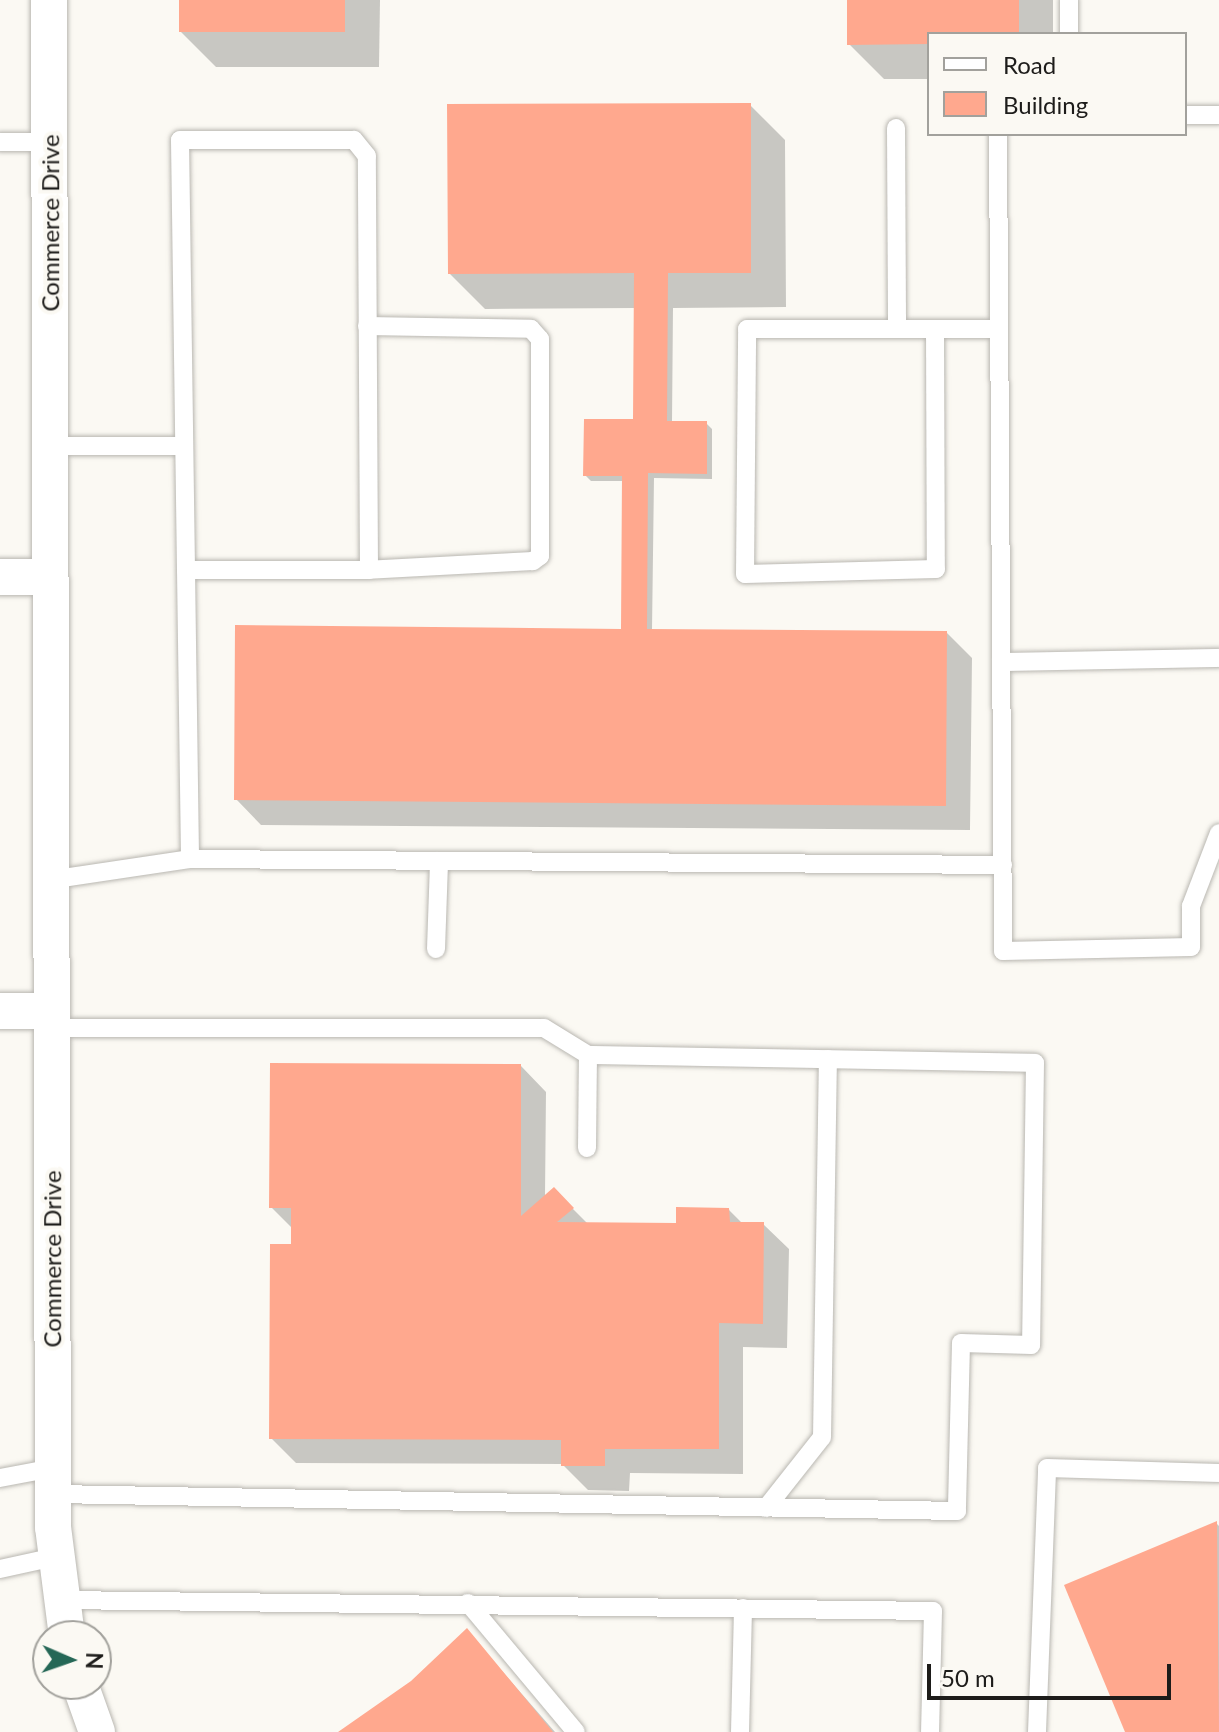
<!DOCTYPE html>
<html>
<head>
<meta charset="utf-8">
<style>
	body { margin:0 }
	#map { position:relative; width:1219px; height:1732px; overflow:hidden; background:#fbf9f3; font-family:Lato,sans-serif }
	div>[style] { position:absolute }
	.shadow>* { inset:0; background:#0003 }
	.building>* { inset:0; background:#ffa88e; transform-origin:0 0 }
	.roads { filter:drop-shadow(0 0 2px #b9b7b1) drop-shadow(0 0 2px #b9b7b1) }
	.lane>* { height:18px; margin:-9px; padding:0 9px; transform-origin:9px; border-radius:9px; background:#fff }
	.street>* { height:36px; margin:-18px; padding:0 18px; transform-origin:18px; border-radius:18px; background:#fff }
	span { translate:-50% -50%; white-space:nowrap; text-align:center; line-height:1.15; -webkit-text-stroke:8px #fbf9f3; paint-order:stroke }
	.street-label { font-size:24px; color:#1d1c1a }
	.legend { position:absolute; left:927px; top:32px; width:260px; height:104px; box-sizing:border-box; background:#fbf9f3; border:2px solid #a2a19c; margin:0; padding:10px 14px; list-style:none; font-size:24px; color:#1d1c1a }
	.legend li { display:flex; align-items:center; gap:16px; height:40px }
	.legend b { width:40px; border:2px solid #a2a19c }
	.north { position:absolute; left:32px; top:1620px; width:80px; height:80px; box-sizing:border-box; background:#fbf9f3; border:2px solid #a2a19c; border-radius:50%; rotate:92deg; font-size:22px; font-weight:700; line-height:32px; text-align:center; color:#1d1c1a }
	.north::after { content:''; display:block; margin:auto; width:28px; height:36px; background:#256756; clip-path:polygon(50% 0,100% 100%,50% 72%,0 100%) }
	.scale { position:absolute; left:927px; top:1664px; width:244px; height:36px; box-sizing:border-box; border:4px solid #1d1c1a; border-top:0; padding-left:10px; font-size:24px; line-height:28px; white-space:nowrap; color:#1d1c1a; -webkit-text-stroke:6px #fbf9f3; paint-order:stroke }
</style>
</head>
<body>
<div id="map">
	<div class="shadow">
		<i style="clip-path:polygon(181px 0,380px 0,379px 67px,216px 67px,181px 32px)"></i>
		<i style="clip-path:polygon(849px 0,1053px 0,1053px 34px,929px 34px,929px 79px,884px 79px,849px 44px)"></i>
		<i style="clip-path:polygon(750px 105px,785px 140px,786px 307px,673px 308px,672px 423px,706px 423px,712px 429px,712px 479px,654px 478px,652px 631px,947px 633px,972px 658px,970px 830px,261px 825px,236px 799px,623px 630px,624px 481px,591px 481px,585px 475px,635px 421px,636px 308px,485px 309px,450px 274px)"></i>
		<i style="clip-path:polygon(521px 1066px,546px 1092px,545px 1197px,554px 1190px,589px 1225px,678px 1225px,729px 1210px,743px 1224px,763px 1224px,789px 1249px,787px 1348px,743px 1347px,743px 1474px,630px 1473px,629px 1491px,588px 1490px,562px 1464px,296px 1463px,271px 1438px,293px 1229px,271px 1207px)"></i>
		<i style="clip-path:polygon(1216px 1523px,1219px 1526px,1219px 1732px,1127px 1732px)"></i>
		<i style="clip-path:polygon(467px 1631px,555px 1732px,342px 1732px,412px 1682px)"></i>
	</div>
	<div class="building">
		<i style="left:179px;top:0;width:166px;height:32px"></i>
		<i style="clip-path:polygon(847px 0,1019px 0,1019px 34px,929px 34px,929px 44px,847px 45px)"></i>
		<i style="clip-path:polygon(751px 103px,751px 273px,668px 273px,667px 421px,707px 421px,707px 474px,648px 473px,647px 629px,947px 631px,946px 806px,234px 800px,235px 625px,621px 629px,622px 476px,583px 476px,584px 419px,633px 419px,634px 273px,448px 274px,447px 104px)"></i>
		<i style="clip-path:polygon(270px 1063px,521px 1064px,521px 1216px,554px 1187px,574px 1208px,557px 1222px,676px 1223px,676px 1207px,729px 1208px,730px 1222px,764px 1222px,763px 1324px,719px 1323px,719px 1449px,605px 1449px,605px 1466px,561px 1466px,561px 1440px,269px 1439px,270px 1244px,291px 1244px,291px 1208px,269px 1208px)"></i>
		<i style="clip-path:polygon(1217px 1521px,1219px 1732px,1125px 1732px,1064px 1585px)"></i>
		<i style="clip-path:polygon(467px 1628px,553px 1732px,338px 1732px,411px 1681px)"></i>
	</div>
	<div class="roads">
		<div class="lane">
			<i style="left:1069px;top:0;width:34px;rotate:90deg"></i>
			<i style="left:1185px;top:115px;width:34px"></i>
			<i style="left:896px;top:128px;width:201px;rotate:89.7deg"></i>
			<i style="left:998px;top:134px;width:817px;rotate:89.65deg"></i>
			<i style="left:1003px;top:951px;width:188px;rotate:-1.2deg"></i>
			<i style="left:1191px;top:947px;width:41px;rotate:-90deg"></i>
			<i style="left:1191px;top:906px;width:78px;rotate:-69deg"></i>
			<i style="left:0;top:142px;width:49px"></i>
			<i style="left:367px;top:326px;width:164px;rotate:1deg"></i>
			<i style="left:531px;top:329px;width:13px;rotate:48deg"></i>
			<i style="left:540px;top:339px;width:217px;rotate:90deg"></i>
			<i style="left:540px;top:556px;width:9px;rotate:144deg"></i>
			<i style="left:533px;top:561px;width:164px;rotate:176.9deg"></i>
			<i style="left:935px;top:329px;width:240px;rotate:89.8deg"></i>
			<i style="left:936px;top:569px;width:191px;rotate:178.5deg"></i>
			<i style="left:745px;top:574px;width:245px;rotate:-89.5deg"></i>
			<i style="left:747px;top:329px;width:252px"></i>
			<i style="left:50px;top:446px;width:134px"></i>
			<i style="left:186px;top:570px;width:183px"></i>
			<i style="left:369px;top:570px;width:414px;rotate:-90.3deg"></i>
			<i style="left:367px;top:156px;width:21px;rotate:-129deg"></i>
			<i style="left:354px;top:140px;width:174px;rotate:180deg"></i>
			<i style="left:180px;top:140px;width:430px;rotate:89.2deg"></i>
			<i style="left:186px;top:570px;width:289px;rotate:89.2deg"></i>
			<i style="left:1001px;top:662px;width:218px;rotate:-1.1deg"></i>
			<i style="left:49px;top:880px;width:143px;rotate:-8.5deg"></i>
			<i style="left:190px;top:859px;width:813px;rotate:0.42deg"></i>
			<i style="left:436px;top:949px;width:88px;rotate:-88deg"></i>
			<i style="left:51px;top:1028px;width:493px"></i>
			<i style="left:544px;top:1028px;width:52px;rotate:31.5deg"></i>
			<i style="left:588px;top:1055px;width:447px;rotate:1deg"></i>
			<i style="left:1035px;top:1063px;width:282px;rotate:90.8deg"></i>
			<i style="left:1031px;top:1345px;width:70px;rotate:-178.4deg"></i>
			<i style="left:961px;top:1343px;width:168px;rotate:91.4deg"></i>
			<i style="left:957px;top:1511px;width:904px;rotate:-178.92deg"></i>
			<i style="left:587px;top:1148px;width:93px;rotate:-89.4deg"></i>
			<i style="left:0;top:1478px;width:54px;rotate:-10.7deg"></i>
			<i style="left:766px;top:1508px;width:90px;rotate:-51.7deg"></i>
			<i style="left:822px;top:1437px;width:378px;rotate:-89.1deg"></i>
			<i style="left:0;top:1569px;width:56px;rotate:-12.3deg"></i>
			<i style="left:60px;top:1600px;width:873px;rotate:0.72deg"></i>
			<i style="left:933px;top:1611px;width:121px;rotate:91.4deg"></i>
			<i style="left:468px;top:1603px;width:168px;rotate:50.1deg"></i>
			<i style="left:740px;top:1732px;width:124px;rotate:-88.6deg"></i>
			<i style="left:1037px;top:1732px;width:264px;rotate:-87.8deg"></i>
			<i style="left:1047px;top:1468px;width:172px;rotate:1.7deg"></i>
		</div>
		<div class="street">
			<i style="left:49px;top:0;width:1527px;rotate:89.85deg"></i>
			<i style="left:53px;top:1527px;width:110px;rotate:82.7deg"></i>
			<i style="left:0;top:577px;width:48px"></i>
			<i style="left:0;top:1011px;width:51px"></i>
			<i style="left:80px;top:1684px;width:51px;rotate:70.5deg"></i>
		</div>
	</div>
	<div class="street-label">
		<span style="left:50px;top:223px;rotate:-90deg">Commerce Drive</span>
		<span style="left:52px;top:1259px;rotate:-90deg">Commerce Drive</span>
	</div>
	<ul class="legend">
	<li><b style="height:10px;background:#fff"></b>Road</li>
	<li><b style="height:22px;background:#ffa88e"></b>Building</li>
	</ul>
	<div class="north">N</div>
	<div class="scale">50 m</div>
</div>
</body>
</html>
